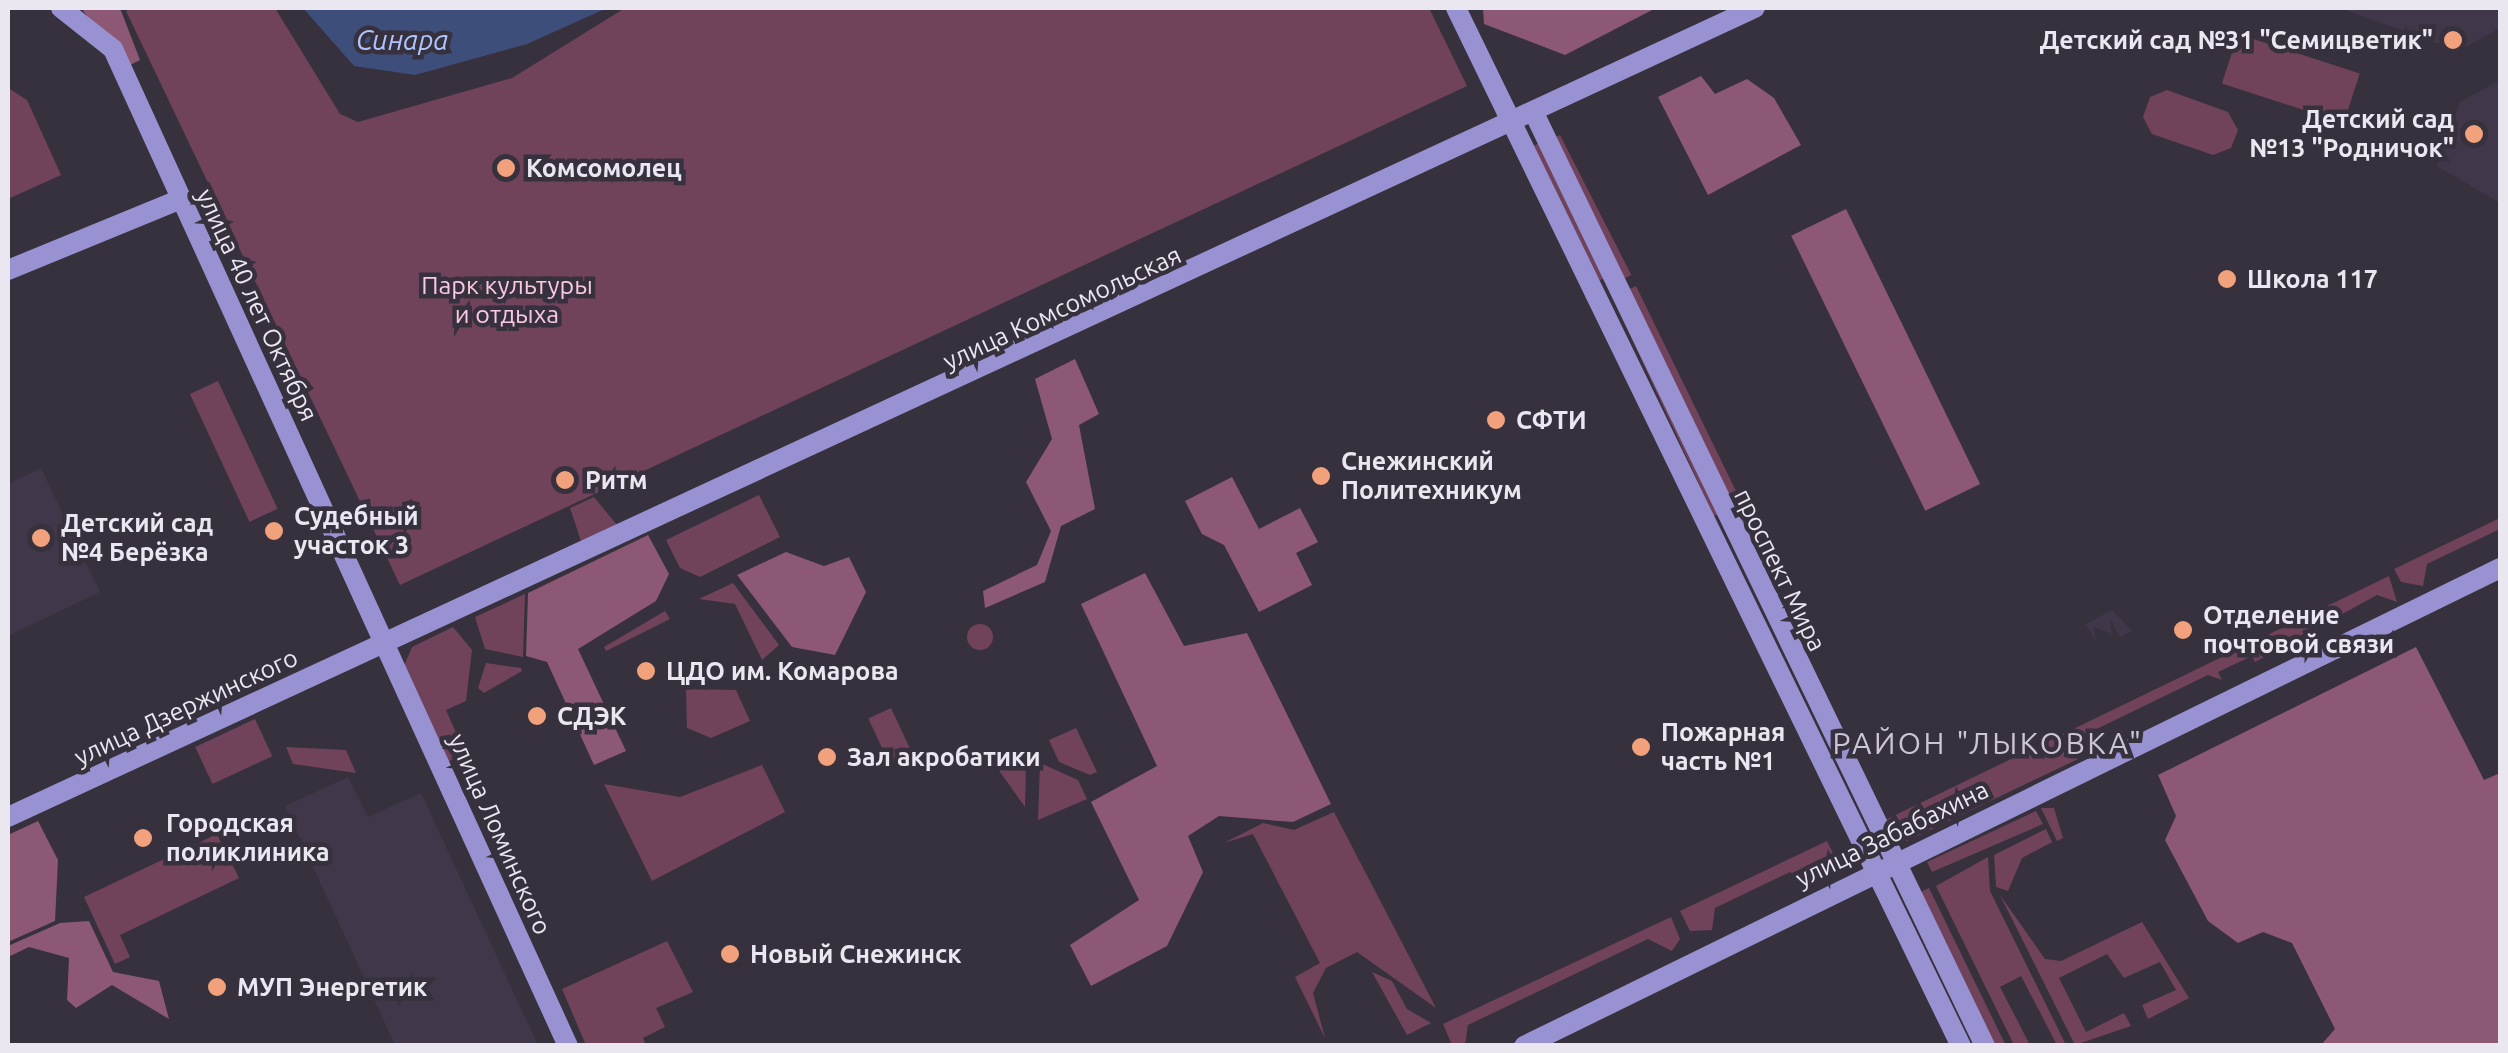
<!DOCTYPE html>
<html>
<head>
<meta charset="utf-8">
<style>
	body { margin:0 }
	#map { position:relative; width:2508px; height:1053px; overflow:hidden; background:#37303d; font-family:Ubuntu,sans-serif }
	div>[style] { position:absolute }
	.built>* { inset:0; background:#41374a }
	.green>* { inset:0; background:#70435b; transform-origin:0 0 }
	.round { border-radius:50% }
	.forest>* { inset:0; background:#8c5873; transform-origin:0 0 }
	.water>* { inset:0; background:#3e4e7b }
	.secondary>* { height:20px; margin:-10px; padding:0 10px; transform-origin:10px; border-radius:10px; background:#9892d2 }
	.dots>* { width:28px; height:28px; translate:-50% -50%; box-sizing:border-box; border:5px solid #37303d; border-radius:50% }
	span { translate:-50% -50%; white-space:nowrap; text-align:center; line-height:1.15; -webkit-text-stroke:9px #37303d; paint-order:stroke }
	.poi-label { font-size:25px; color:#ebe7f0; font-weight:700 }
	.right { translate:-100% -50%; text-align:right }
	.left { translate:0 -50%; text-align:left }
	.park-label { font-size:25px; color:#fac8e0 }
	.street-label { font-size:25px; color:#ebe7f0 }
	.water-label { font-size:28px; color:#aec4fe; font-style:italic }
	.quarter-label { font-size:30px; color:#cdc5d5; letter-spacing:2.5px }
	.frame { position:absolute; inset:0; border:10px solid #ebe7f0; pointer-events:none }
</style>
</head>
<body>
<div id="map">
	<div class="built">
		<i style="clip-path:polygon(2340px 8px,2500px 8px,2500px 28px,2458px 51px)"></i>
		<i style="clip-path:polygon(2500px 80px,2500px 203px,2437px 166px,2460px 102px)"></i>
		<i style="clip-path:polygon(41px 468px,100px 592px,8px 636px,8px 484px)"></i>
		<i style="clip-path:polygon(2112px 610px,2132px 631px,2120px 637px,2110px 618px,2112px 634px,2094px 627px,2096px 643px,2086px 624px)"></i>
		<i style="clip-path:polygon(348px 777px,368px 817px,421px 793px,538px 1045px,395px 1045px,285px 806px)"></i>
	</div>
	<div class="green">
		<i style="clip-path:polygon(134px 8px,275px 8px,340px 114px,358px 122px,512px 78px,625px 8px,1429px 8px,1467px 86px,400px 585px,126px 11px)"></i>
		<i style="left:2238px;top:34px;width:128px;height:52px;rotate:18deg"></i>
		<i style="clip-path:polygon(8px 88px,27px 100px,61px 175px,8px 199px)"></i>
		<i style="clip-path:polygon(2167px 90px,2228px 112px,2238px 130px,2231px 148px,2213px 155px,2152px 134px,2143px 117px,2150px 97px)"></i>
		<i style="left:1560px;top:135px;width:157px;height:9px;rotate:63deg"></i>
		<i style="left:1539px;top:143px;width:150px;height:6px;rotate:64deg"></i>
		<i style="left:1636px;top:286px;width:280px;height:11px;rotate:64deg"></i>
		<i style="clip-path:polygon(1617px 307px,1718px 514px,1714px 516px)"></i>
		<i style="left:218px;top:381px;width:141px;height:31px;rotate:65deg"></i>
		<i style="clip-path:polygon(759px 495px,780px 537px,700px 577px,680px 568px,666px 540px)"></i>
		<i style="clip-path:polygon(594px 497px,617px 525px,581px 541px,570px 508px)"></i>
		<i style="clip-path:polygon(2500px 518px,2500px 529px,2427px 564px,2423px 586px,2401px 582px,2394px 569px)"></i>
		<i style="clip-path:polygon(2389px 576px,2397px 602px,2377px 595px,2255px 662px,2252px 656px,2218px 672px,2222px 680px,2208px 675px,2078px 738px,2078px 759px,1907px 841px,1881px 822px)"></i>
		<i style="clip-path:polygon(733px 583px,779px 645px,762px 660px,735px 604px,699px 599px)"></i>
		<i style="clip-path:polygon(525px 594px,523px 657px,485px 649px,475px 617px)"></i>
		<i style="clip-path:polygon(665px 611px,670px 619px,606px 651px,604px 647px)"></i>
		<i class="round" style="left:967px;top:624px;width:26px;height:26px"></i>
		<i style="clip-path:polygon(453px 627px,472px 650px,466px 701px,446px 710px,465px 753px,448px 762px,404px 666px,412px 647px)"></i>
		<i style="clip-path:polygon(486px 663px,521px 668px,522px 671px,484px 693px,478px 688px)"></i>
		<i style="clip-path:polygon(686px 689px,736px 690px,750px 721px,711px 738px,687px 728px)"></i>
		<i style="left:891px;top:708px;width:50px;height:25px;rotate:65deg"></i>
		<i style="left:255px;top:719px;width:41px;height:66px;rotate:65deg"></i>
		<i style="clip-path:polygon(1076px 728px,1097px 772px,1090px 775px,1059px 762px,1049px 740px)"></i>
		<i style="clip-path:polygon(286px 747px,346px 750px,356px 773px,293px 764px)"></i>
		<i style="clip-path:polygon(1020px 754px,1026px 770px,1025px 807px,995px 765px)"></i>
		<i style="clip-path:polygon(1040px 763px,1078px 780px,1087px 799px,1038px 820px)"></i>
		<i style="clip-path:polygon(762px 765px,785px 812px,652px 881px,604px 784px,680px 797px)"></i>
		<i style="clip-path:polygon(2041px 808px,2054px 808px,2063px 838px,2057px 841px)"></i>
		<i style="clip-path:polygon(2036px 811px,2043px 824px,1932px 872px,1927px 862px)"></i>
		<i style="clip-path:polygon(1334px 812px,1436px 1008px,1357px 952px,1326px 968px,1313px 993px,1325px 1038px,1295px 977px,1320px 963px,1253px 834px,1224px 843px,1263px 823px,1294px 830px)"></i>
		<i style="clip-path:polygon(2046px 829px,2052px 842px,2022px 858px,2008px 891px,1996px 887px,1994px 855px)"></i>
		<i style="clip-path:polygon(217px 834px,239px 878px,120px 935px,130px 957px,115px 964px,84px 897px)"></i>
		<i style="clip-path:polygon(1827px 841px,1840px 868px,1806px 882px,1790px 872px,1715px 908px,1712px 930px,1690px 931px,1680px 911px)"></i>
		<i style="clip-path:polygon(1988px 857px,1990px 891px,2066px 1045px,2057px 1045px,2021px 976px,2000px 987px,2030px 1045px,2014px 1045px,1936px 886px)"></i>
		<i style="left:1929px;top:888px;width:175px;height:13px;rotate:64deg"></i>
		<i style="clip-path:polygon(2000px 895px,2045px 959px,2061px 961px,2142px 922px,2189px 998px,2148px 1019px,2142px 1005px,2176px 990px,2160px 962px,2124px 978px,2107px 954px,2059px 978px,2086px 1032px,2124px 1013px,2131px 1026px,2075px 1045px)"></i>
		<i style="clip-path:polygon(1671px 917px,1680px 939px,1672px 951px,1648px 939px,1468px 1025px,1465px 1045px,1452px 1045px,1443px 1024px)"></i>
		<i style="clip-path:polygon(667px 941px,693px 992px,656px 1008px,665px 1027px,643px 1038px,646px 1045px,586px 1045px,562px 989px)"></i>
		<i style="clip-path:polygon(1372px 972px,1392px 981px,1407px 1009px,1431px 1023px,1407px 1035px)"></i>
	</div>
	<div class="forest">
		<i style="clip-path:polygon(81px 8px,120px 8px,140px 60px,126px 67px)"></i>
		<i style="clip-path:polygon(1483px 8px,1656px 8px,1565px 55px,1484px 24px)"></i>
		<i style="clip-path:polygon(1701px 76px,1715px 94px,1747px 79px,1774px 98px,1801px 145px,1708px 195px,1658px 97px)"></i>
		<i style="left:1846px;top:209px;width:306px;height:61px;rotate:64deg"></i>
		<i style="clip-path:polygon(1075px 359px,1099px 414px,1079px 425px,1095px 509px,1061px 526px,1045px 582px,985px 608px,983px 591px,1037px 565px,1051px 531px,1026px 482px,1052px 439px,1035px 379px)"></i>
		<i style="clip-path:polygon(1232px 477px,1259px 529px,1300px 508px,1318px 542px,1296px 553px,1312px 585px,1259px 612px,1224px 545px,1202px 534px,1185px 501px)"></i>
		<i style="clip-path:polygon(648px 535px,669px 574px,656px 601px,578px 649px,626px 751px,594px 765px,547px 662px,526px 656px,528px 593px)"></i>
		<i style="clip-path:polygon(786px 552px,824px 566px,849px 557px,866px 592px,835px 655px,792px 647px,737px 575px)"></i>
		<i style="clip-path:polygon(1145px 573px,1184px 646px,1247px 633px,1331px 804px,1293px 822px,1219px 816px,1188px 836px,1203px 872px,1167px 946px,1091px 986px,1070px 945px,1139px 900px,1091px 802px,1157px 766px,1081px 604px)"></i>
		<i style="clip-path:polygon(2416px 647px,2484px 780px,2500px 773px,2500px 1045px,2321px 1045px,2335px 1029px,2292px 943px,2263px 932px,2238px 943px,2208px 921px,2165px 840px,2176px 816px,2158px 775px)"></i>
		<i style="clip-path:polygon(38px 821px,58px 860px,55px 921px,8px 942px,8px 835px)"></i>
		<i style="clip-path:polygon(89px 921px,113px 972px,159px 981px,169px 1019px,112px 985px,76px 1008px,67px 1000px,69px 958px,29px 947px,8px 957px,8px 946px,60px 923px)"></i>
	</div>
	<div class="water">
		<i style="clip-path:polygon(303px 8px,607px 8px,527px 44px,415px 75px,354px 66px)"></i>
	</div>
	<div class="secondary">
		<i style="left:61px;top:8px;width:66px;rotate:38.3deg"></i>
		<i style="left:113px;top:49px;width:1096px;rotate:65.47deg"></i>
		<i style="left:1456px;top:8px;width:1154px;rotate:64.06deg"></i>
		<i style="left:1534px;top:113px;width:1036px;rotate:64.2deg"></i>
		<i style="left:8px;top:270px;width:187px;rotate:-22.3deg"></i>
		<i style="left:8px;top:817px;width:1925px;rotate:-24.85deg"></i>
		<i style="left:1524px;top:1046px;width:1087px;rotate:-26.09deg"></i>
	</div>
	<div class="dots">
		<i style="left:2453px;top:40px;background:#f1a17b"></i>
		<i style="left:2474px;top:134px;background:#f1a17b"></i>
		<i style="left:506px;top:168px;background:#f1a17b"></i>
		<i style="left:2227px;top:279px;background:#f1a17b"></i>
		<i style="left:1496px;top:420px;background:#f1a17b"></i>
		<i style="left:1321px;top:476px;background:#f1a17b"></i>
		<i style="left:565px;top:480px;background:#f1a17b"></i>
		<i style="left:274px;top:531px;background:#f1a17b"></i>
		<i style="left:41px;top:538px;background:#f1a17b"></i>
		<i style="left:2183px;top:630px;background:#f1a17b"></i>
		<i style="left:646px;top:671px;background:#f1a17b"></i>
		<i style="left:537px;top:716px;background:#f1a17b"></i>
		<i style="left:1641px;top:747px;background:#f1a17b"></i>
		<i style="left:827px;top:757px;background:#f1a17b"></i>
		<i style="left:143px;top:838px;background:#f1a17b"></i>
		<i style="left:730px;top:954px;background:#f1a17b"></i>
		<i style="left:217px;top:987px;background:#f1a17b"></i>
	</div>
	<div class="poi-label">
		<span class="right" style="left:2433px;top:40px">Детский сад №31 "Семицветик"</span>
		<span class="right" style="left:2454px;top:134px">Детский сад<br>№13 "Родничок"</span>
		<span class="left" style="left:526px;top:168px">Комсомолец</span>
		<span class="left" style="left:2247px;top:279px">Школа 117</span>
		<span class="left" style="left:1516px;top:420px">СФТИ</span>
		<span class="left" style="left:1341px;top:476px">Снежинский<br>Политехникум</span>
		<span class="left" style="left:585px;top:480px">Ритм</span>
		<span class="left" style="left:294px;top:531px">Судебный<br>участок 3</span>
		<span class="left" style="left:61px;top:538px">Детский сад<br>№4 Берёзка</span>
		<span class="left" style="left:2203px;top:630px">Отделение<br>почтовой связи</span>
		<span class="left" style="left:666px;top:671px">ЦДО им. Комарова</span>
		<span class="left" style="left:557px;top:716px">СДЭК</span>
		<span class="left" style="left:1661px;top:747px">Пожарная<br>часть №1</span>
		<span class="left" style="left:847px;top:757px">Зал акробатики</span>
		<span class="left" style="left:166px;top:838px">Городская<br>поликлиника</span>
		<span class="left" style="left:750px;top:954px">Новый Снежинск</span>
		<span class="left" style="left:237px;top:987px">МУП Энергетик</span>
	</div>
	<div class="park-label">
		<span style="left:507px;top:300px">Парк культуры<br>и отдыха</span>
	</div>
	<div class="street-label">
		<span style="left:257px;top:305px;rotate:65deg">улица 40 лет Октября</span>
		<span style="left:1062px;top:308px;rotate:-25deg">улица Комсомольская</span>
		<span style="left:1780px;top:570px;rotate:64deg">проспект Мира</span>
		<span style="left:186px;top:707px;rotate:-25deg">улица Дзержинского</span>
		<span style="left:500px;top:834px;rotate:66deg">улица Ломинского</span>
		<span style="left:1892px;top:834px;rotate:-26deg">улица Забабахина</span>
	</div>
	<div class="water-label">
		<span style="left:402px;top:40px">Синара</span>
	</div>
	<div class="quarter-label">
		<span style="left:1988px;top:743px">РАЙОН "ЛЫКОВКА"</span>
	</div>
	<div class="frame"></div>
</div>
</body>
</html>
